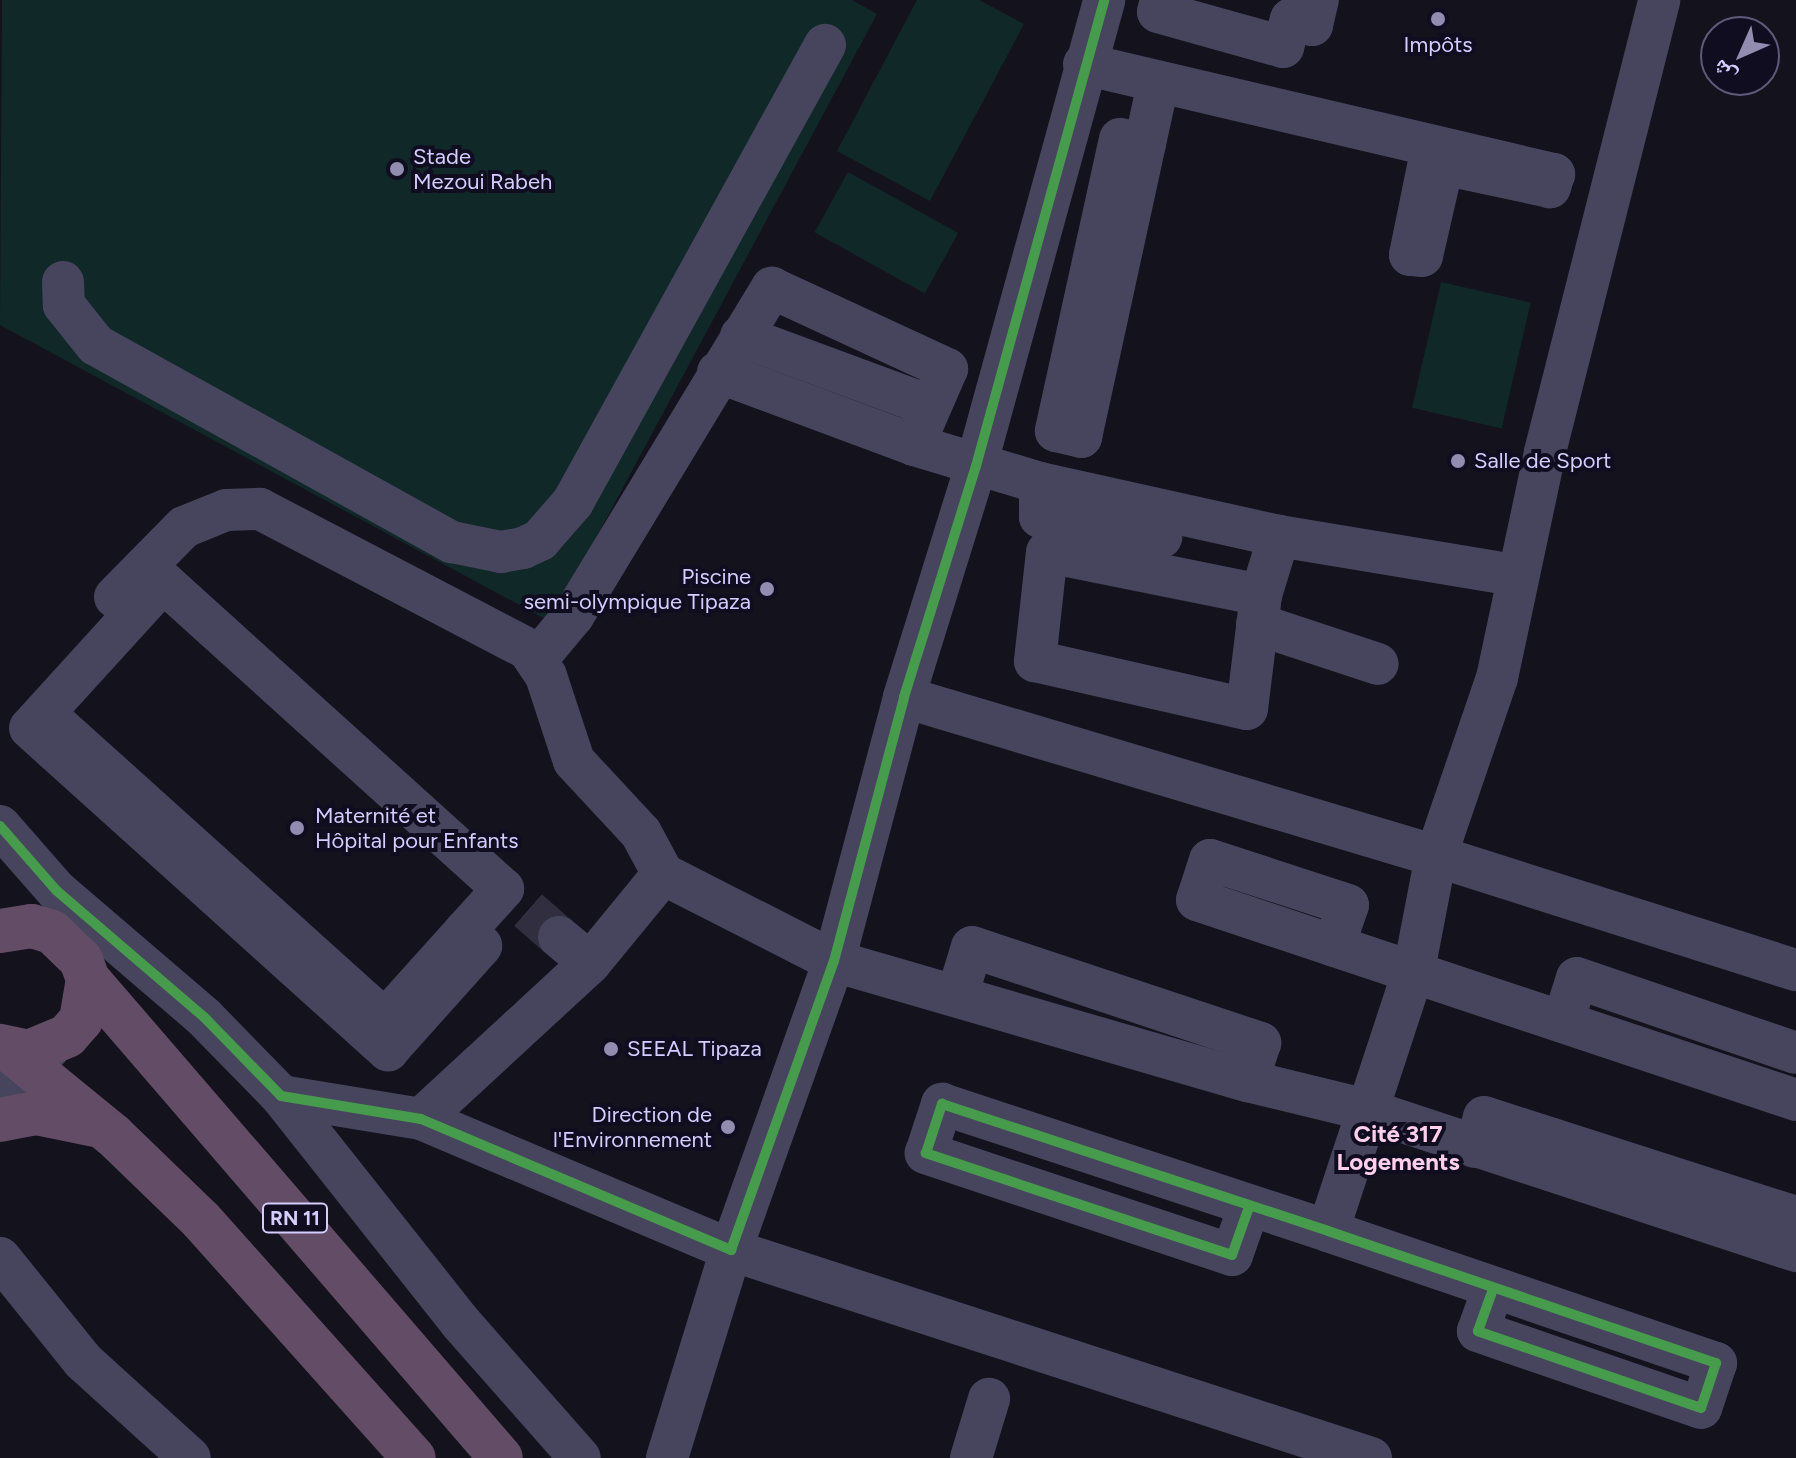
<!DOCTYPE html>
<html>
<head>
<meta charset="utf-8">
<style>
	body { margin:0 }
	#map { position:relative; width:1796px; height:1458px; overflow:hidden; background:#14121d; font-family:Figtree,"Noto Naskh Arabic",sans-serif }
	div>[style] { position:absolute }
	.green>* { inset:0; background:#112829; transform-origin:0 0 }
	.minor-tunnel>* { height:42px; margin-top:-21px; transform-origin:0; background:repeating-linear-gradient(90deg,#312e3f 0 42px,transparent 0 63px) }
	.minor>* { height:42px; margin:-21px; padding:0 21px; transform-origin:21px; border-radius:21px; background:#47455e }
	.highway>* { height:44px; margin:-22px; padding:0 22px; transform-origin:22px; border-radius:22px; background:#634c65 }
	.cycleway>* { height:10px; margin:-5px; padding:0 5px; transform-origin:5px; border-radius:5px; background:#469c4c }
	.dots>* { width:22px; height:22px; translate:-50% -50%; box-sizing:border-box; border:4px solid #110d21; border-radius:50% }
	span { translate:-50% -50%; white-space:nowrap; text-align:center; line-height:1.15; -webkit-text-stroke:8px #110d21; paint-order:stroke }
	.shield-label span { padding:2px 6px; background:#110d21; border:2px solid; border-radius:6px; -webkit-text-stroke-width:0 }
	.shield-label { font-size:20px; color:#d4cdff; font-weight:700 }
	.poi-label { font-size:22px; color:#d4cdff }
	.left { translate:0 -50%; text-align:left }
	.right { translate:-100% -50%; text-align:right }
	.neighbourhood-label { font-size:24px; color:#ffcfec; font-weight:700 }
	.north { position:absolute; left:1700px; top:16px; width:80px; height:80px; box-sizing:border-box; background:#110d21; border:2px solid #5f5a7a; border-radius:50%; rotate:225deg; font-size:22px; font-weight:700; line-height:32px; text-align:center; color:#d4cdff }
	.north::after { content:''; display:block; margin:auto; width:28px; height:36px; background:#918cb0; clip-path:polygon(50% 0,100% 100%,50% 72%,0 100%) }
</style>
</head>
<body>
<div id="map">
	<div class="green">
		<i style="clip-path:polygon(2px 0,852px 0,877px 14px,551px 622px,0 325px)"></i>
		<i style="clip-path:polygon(917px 0,979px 0,1024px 24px,930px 201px,837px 151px)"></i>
		<i style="left:848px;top:172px;width:126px;height:69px;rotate:29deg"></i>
		<i style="left:1441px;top:282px;width:92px;height:129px;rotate:13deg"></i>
	</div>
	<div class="minor-tunnel">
		<i style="left:528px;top:910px;width:41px;rotate:41.1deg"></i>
	</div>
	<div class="minor">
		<i style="left:1161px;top:0;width:12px;rotate:104deg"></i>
		<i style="left:1158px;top:12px;width:130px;rotate:15.6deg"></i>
		<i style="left:1283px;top:47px;width:29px;rotate:-74deg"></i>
		<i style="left:1291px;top:19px;width:22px;rotate:16deg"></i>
		<i style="left:1312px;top:25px;width:26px;rotate:-77deg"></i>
		<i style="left:1084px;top:64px;width:483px;rotate:13.2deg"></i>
		<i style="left:1554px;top:174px;width:14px;rotate:107deg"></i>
		<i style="left:1550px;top:187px;width:109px;rotate:-167.9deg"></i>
		<i style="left:1443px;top:164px;width:94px;rotate:102.9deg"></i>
		<i style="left:1422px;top:256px;width:12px;rotate:-175deg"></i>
		<i style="left:1410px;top:255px;width:110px;rotate:-78.5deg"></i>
		<i style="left:1145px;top:144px;width:25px;rotate:-169deg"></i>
		<i style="left:1120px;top:139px;width:299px;rotate:102.4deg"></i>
		<i style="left:1056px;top:431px;width:26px;rotate:13deg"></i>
		<i style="left:1081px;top:437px;width:360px;rotate:-77.7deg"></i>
		<i style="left:63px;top:282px;width:23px;rotate:88deg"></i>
		<i style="left:64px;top:305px;width:51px;rotate:51.3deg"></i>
		<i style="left:96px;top:345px;width:407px;rotate:29deg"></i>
		<i style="left:452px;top:542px;width:50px;rotate:11.5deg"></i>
		<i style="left:501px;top:552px;width:22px;rotate:-10deg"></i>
		<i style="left:523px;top:548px;width:19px;rotate:-25deg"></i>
		<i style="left:540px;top:540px;width:50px;rotate:-49deg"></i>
		<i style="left:573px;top:502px;width:522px;rotate:-61.13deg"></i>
		<i style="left:741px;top:336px;width:202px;rotate:20.3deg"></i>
		<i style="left:718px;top:372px;width:209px;rotate:20.4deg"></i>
		<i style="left:914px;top:445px;width:132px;rotate:16.8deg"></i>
		<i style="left:1040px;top:483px;width:245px;rotate:12.5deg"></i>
		<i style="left:1279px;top:536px;width:220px;rotate:9.4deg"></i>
		<i style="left:1040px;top:483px;width:34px;rotate:90deg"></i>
		<i style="left:1040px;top:517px;width:123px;rotate:9.4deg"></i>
		<i style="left:1261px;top:595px;width:218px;rotate:-168.6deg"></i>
		<i style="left:1047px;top:552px;width:110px;rotate:96.3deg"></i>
		<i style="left:1035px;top:661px;width:217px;rotate:12.8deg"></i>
		<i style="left:1247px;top:709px;width:115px;rotate:-83deg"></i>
		<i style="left:1261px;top:595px;width:62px;rotate:-73deg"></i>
		<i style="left:115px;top:597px;width:98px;rotate:-45.4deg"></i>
		<i style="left:184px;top:527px;width:45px;rotate:-22deg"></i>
		<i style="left:226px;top:510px;width:34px;rotate:-2deg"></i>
		<i style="left:260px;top:509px;width:302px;rotate:27.6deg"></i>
		<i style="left:528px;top:649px;width:32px;rotate:56deg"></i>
		<i style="left:546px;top:676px;width:89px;rotate:71.8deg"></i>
		<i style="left:574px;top:761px;width:98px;rotate:47.1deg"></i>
		<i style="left:641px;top:833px;width:47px;rotate:61.8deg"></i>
		<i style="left:1257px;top:624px;width:127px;rotate:18.3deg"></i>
		<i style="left:537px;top:659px;width:56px;rotate:-50.1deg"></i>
		<i style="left:573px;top:616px;width:384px;rotate:-58.8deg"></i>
		<i style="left:772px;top:288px;width:193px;rotate:24.8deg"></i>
		<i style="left:947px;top:369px;width:83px;rotate:113.5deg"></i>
		<i style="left:904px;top:697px;width:555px;rotate:16.64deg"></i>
		<i style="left:1436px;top:856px;width:378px;rotate:17.6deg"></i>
		<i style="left:45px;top:714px;width:457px;rotate:42deg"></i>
		<i style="left:385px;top:1020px;width:120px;rotate:-48deg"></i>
		<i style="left:465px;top:931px;width:57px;rotate:-47.9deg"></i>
		<i style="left:503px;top:889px;width:458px;rotate:-137.9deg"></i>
		<i style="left:163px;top:582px;width:197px;rotate:132.3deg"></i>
		<i style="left:30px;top:728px;width:482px;rotate:42deg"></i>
		<i style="left:388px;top:1050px;width:140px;rotate:-48.2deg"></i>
		<i style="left:481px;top:946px;width:22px;rotate:-137deg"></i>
		<i style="left:0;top:826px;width:86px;rotate:48.8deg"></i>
		<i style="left:57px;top:891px;width:194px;rotate:40.6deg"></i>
		<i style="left:204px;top:1017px;width:110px;rotate:45.7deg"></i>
		<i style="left:281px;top:1096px;width:142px;rotate:9.3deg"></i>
		<i style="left:421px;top:1119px;width:337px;rotate:22.9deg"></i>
		<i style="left:731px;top:1250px;width:307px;rotate:-70.4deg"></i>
		<i style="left:834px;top:961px;width:273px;rotate:-75.1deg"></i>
		<i style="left:904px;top:697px;width:242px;rotate:-72.7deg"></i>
		<i style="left:976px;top:466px;width:483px;rotate:-74.6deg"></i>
		<i style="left:559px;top:937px;width:40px;rotate:40deg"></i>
		<i style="left:1334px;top:946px;width:43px;rotate:-71.1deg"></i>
		<i style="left:1348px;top:905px;width:145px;rotate:-161.9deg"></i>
		<i style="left:1210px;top:860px;width:42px;rotate:108deg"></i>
		<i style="left:1197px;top:900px;width:632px;rotate:18.46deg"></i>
		<i style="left:957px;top:996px;width:51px;rotate:-73deg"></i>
		<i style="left:972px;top:947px;width:304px;rotate:18.4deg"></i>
		<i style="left:1260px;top:1043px;width:40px;rotate:108deg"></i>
		<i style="left:1563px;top:1022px;width:46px;rotate:-72.3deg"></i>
		<i style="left:1577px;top:978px;width:231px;rotate:18.9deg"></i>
		<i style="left:281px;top:1096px;width:288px;rotate:51.6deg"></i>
		<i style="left:460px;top:1322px;width:181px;rotate:48.6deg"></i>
		<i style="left:0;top:1097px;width:71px;rotate:-45deg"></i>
		<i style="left:421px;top:1119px;width:230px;rotate:-42.7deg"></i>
		<i style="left:590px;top:963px;width:115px;rotate:-50.6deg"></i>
		<i style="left:663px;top:874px;width:192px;rotate:27deg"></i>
		<i style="left:834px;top:961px;width:431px;rotate:16.2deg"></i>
		<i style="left:1248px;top:1081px;width:122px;rotate:13.7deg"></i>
		<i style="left:1367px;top:1110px;width:452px;rotate:18.2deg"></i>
		<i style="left:1475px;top:1147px;width:31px;rotate:-73deg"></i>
		<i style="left:1484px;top:1117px;width:328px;rotate:17.8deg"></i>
		<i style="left:1249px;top:1207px;width:51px;rotate:109.5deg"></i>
		<i style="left:1232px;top:1255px;width:323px;rotate:-161.6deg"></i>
		<i style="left:926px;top:1153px;width:52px;rotate:-71.9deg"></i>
		<i style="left:942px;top:1104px;width:406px;rotate:18.2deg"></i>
		<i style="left:1328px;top:1231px;width:410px;rotate:18.8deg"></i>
		<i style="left:1716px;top:1363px;width:47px;rotate:108.4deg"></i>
		<i style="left:1701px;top:1408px;width:236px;rotate:-161deg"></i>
		<i style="left:1478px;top:1331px;width:45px;rotate:-70.3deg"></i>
		<i style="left:1328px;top:1231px;width:275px;rotate:-71.8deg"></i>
		<i style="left:1414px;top:970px;width:116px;rotate:-79.1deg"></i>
		<i style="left:1436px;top:856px;width:188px;rotate:-71.1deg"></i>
		<i style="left:1497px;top:678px;width:231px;rotate:-78deg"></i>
		<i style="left:1545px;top:452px;width:466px;rotate:-75.8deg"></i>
		<i style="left:0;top:1258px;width:132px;rotate:51.1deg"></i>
		<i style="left:83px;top:1361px;width:144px;rotate:42.2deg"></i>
		<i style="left:667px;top:1458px;width:218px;rotate:-72.9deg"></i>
		<i style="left:731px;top:1250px;width:673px;rotate:18deg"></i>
		<i style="left:971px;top:1458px;width:62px;rotate:-73deg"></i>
	</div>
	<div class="highway">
		<i style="left:0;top:931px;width:32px;rotate:-9deg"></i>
		<i style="left:32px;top:926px;width:21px;rotate:17deg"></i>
		<i style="left:52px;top:932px;width:40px;rotate:44deg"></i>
		<i style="left:81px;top:960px;width:20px;rotate:70deg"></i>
		<i style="left:88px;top:979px;width:42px;rotate:99.7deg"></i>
		<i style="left:81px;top:1020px;width:21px;rotate:131deg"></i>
		<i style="left:67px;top:1036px;width:41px;rotate:157.2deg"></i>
		<i style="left:29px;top:1052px;width:30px;rotate:-168deg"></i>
		<i style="left:88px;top:979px;width:632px;rotate:49.23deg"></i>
		<i style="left:9px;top:1050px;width:134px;rotate:39.3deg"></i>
		<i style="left:113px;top:1135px;width:122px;rotate:44deg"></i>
		<i style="left:201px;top:1220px;width:319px;rotate:48.2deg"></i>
		<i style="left:0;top:1120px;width:37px;rotate:-11deg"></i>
		<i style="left:36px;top:1113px;width:60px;rotate:11.5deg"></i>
	</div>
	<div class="cycleway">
		<i style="left:0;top:826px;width:86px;rotate:48.8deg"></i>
		<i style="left:57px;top:891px;width:194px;rotate:40.6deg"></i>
		<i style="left:204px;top:1017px;width:110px;rotate:45.7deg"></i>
		<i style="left:281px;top:1096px;width:142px;rotate:9.3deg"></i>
		<i style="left:421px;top:1119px;width:337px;rotate:22.9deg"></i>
		<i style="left:731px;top:1250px;width:307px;rotate:-70.4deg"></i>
		<i style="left:834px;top:961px;width:273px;rotate:-75.1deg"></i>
		<i style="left:904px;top:697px;width:242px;rotate:-72.7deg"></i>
		<i style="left:976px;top:466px;width:483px;rotate:-74.6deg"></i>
		<i style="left:1249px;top:1207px;width:51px;rotate:109.5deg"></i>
		<i style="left:1232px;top:1255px;width:323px;rotate:-161.6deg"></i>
		<i style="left:926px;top:1153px;width:52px;rotate:-71.9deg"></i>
		<i style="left:942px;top:1104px;width:406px;rotate:18.2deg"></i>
		<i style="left:1328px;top:1231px;width:410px;rotate:18.8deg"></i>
		<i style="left:1716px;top:1363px;width:47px;rotate:108.4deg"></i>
		<i style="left:1701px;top:1408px;width:236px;rotate:-161deg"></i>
		<i style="left:1478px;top:1331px;width:45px;rotate:-70.3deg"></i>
	</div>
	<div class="dots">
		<i style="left:1438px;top:19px;background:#918cb0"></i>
		<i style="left:397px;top:169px;background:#918cb0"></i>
		<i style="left:1458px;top:461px;background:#918cb0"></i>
		<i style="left:767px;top:589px;background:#918cb0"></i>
		<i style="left:297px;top:828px;background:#918cb0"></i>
		<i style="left:611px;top:1049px;background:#918cb0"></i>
		<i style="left:728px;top:1127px;background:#918cb0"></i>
	</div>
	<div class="shield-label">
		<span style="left:295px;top:1218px">RN 11</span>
	</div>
	<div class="poi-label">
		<span style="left:1438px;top:45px">Impôts</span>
		<span class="left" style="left:413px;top:169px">Stade<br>Mezoui Rabeh</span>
		<span class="left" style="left:1474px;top:461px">Salle de Sport</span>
		<span class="right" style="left:751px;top:589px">Piscine<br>semi-olympique Tipaza</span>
		<span class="left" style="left:315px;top:828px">Maternité et<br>Hôpital pour Enfants</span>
		<span class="left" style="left:627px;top:1049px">SEEAL Tipaza</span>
		<span class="right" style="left:712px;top:1127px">Direction de<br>l'Environnement</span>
	</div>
	<div class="neighbourhood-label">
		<span style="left:1398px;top:1148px">Cité 317<br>Logements</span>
	</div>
	<div class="north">ش</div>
</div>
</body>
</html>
